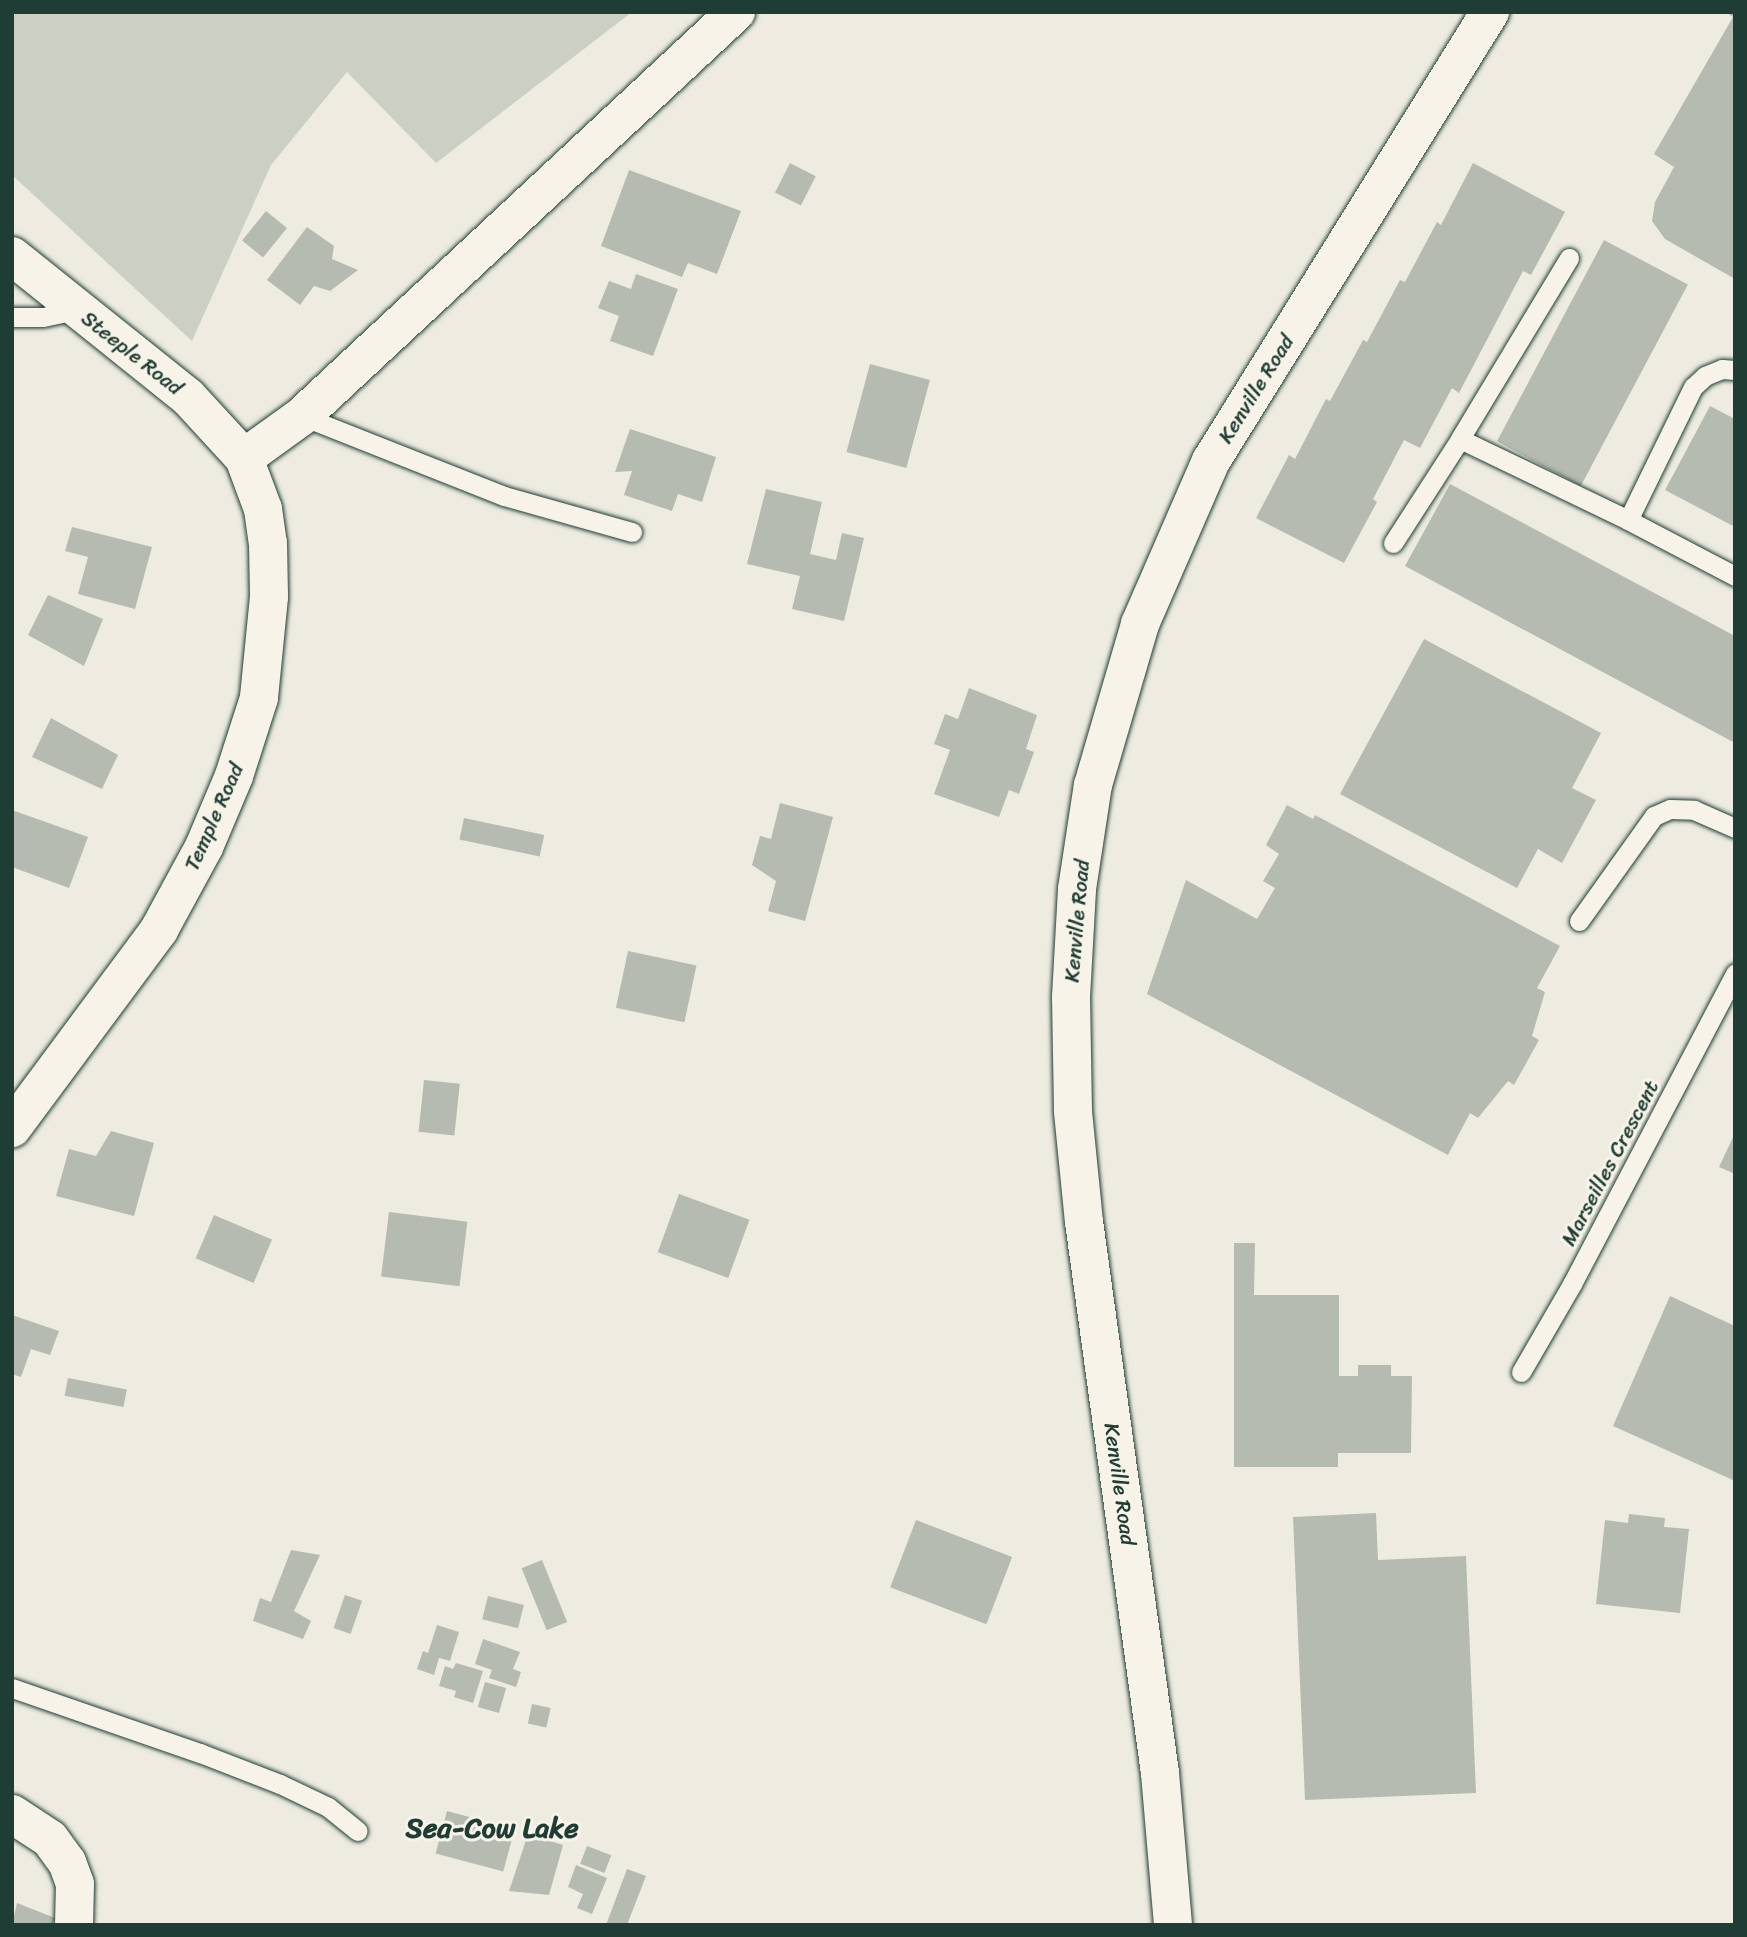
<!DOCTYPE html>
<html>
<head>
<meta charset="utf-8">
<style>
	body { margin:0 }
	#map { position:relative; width:1747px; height:1937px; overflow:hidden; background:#eeece1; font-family:Sriracha,sans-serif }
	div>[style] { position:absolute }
	.green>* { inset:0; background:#cccfc4 }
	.building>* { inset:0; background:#b5bbb0; transform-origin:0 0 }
	.roads { filter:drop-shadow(0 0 2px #1f3d34) drop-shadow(0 0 2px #1f3d34) }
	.service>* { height:19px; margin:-9.5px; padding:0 9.5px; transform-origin:9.5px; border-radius:9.5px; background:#f7f3e8 }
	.minor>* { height:38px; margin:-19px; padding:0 19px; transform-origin:19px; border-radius:19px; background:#f7f3e8 }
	span { translate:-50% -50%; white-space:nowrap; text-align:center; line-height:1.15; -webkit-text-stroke:6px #f7f3e8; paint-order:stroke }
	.street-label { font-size:21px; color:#1f3d34 }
	.district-label { font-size:28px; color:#1f3d34; font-weight:700 }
	.frame { position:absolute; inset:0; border:14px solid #1f3d34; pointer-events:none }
</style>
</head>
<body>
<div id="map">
	<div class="green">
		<i style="clip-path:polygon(12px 12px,632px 12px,436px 163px,347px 72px,271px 165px,192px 341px,12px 175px)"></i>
	</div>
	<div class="building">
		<i style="clip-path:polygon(1725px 12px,1735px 12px,1735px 279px,1665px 239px,1652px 221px,1655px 202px,1674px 167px,1654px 154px,1733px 17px)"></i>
		<i style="left:790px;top:163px;width:29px;height:33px;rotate:27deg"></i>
		<i style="clip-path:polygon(1473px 163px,1565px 212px,1531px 275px,1523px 271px,1459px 393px,1452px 388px,1420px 448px,1404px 440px,1373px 499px,1377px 502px,1344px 563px,1256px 518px,1289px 455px,1295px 459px,1326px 399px,1330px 401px,1363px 340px,1367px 342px,1400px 280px,1405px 282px,1437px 222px,1441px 225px)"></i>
		<i style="clip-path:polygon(629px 170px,741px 211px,717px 274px,688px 263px,682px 277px,601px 246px)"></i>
		<i style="left:266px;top:211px;width:27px;height:38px;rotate:39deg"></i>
		<i style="clip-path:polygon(307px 227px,334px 246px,332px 259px,358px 270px,330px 291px,314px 286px,300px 305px,267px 280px)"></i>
		<i style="left:1604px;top:240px;width:95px;height:228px;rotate:28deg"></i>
		<i style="clip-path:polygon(636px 274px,678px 289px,653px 356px,610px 341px,619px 316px,598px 308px,609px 281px,631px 289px)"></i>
		<i style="left:870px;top:364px;width:62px;height:91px;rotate:15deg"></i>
		<i style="clip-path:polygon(1710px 406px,1735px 419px,1735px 527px,1665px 490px)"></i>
		<i style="clip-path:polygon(630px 429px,716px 457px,702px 502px,678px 494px,672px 511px,624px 495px,632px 471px,615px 472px)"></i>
		<i style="clip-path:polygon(1450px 484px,1735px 636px,1735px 743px,1405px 566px)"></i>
		<i style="clip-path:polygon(766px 489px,822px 502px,810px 554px,836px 560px,842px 533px,864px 538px,844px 621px,792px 609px,800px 576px,747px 564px)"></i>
		<i style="clip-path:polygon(72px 527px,152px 547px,135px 609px,78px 594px,88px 557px,65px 551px)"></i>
		<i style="clip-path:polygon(48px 595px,103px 619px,84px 666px,28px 635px)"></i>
		<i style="clip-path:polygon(1424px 639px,1601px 733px,1572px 788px,1596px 800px,1562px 863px,1538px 849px,1517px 888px,1340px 794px)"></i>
		<i style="clip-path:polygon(969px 688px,1037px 715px,1026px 749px,1034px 752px,1019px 794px,1009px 790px,999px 817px,934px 794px,950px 750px,934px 744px,945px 714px,958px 719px)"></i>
		<i style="clip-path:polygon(51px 718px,118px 755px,102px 789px,32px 757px)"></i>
		<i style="clip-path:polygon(780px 803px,833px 817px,805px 921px,768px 911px,776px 881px,752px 865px,760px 836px,771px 839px)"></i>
		<i style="clip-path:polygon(1287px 805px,1313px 819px,1315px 815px,1560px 946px,1537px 988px,1545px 992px,1532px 1036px,1539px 1040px,1514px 1085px,1508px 1081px,1478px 1118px,1470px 1113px,1448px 1155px,1147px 994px,1186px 880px,1257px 919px,1275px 888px,1263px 881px,1279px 854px,1266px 845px)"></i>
		<i style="clip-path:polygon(12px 810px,88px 837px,69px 888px,12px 867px)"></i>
		<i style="left:464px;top:818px;width:82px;height:22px;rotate:12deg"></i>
		<i style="left:628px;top:951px;width:70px;height:58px;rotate:12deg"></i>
		<i style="left:424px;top:1080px;width:36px;height:52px;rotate:6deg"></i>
		<i style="clip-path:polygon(111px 1131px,154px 1143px,134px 1216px,56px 1196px,69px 1149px,96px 1156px)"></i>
		<i style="clip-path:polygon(1735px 1133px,1735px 1174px,1719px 1167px)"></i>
		<i style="left:679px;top:1194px;width:75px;height:62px;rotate:20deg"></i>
		<i style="left:389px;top:1212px;width:79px;height:65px;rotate:7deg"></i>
		<i style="left:214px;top:1215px;width:63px;height:47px;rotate:23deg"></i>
		<i style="clip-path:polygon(1234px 1243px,1255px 1243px,1254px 1295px,1339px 1295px,1339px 1376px,1358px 1376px,1358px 1365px,1391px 1365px,1391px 1376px,1412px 1376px,1411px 1453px,1338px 1453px,1338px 1467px,1234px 1467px)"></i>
		<i style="clip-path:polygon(1670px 1296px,1735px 1326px,1735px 1481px,1613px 1426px)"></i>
		<i style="clip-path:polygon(12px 1315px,59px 1331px,50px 1355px,31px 1349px,21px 1377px,12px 1374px)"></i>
		<i style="left:68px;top:1378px;width:60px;height:18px;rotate:11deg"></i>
		<i style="clip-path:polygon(1376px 1513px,1378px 1560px,1466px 1556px,1476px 1793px,1305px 1800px,1293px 1517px)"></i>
		<i style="clip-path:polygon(1629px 1514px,1665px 1518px,1664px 1527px,1689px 1529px,1680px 1613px,1596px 1604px,1605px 1520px,1628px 1523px)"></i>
		<i style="left:916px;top:1520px;width:103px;height:72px;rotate:21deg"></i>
		<i style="clip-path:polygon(291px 1550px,320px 1555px,294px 1611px,311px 1621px,303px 1639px,253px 1621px,260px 1598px,271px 1602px)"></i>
		<i style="left:542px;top:1560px;width:67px;height:22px;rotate:68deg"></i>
		<i style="left:345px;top:1595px;width:18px;height:35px;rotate:19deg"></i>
		<i style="left:488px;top:1596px;width:37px;height:24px;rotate:14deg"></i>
		<i style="clip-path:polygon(437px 1625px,459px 1632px,450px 1661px,439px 1658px,434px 1675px,417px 1669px,423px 1651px,428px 1653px)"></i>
		<i style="clip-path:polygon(483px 1639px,520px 1652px,513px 1669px,521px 1672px,516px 1687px,489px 1678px,492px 1670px,475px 1664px)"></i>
		<i style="clip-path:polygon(456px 1663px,483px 1671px,473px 1703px,454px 1697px,456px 1691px,439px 1686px,445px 1666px,453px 1669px)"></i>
		<i style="left:485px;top:1682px;width:22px;height:26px;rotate:16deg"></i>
		<i style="left:532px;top:1704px;width:19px;height:20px;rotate:12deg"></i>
		<i style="left:447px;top:1811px;width:70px;height:44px;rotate:15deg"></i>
		<i style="clip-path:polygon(528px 1834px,563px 1845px,549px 1895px,509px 1891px)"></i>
		<i style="left:587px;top:1846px;width:26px;height:19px;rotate:21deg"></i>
		<i style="clip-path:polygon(576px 1865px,607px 1878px,592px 1914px,577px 1908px,583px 1894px,568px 1887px)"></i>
		<i style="clip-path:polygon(627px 1869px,646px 1876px,627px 1925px,606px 1925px)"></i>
		<i style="clip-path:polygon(17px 1903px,55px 1918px,52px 1925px,12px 1925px)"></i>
	</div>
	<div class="roads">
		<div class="service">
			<i style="left:1569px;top:258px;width:211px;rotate:121.1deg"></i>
			<i style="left:1460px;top:439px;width:187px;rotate:25.7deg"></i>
			<i style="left:12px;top:317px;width:31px"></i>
			<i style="left:43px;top:317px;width:34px;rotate:-12deg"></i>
			<i style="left:1735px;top:370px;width:13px;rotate:-176deg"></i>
			<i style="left:1722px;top:369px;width:18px;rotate:158deg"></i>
			<i style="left:1705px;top:376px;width:16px;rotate:137deg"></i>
			<i style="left:1693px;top:387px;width:148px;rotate:116deg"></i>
			<i style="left:1628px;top:520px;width:121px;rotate:27.6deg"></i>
			<i style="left:302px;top:416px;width:217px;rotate:21.6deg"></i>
			<i style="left:504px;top:496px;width:133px;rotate:15.7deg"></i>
			<i style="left:1393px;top:543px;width:124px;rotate:-57.2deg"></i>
			<i style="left:1579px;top:921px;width:129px;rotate:-54.5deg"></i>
			<i style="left:1654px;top:816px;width:17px;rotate:-24deg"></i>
			<i style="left:1670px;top:809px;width:24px;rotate:2deg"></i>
			<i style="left:1694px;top:810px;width:45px;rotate:23.7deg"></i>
			<i style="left:1521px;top:1372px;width:102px;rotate:-59.9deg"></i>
			<i style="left:1572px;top:1284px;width:351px;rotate:-62.3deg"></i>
			<i style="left:12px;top:1688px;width:199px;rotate:19.1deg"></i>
			<i style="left:200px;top:1753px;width:86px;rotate:21.2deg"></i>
			<i style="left:280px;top:1784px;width:53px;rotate:25.6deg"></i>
			<i style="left:328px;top:1807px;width:38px;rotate:39deg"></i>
		</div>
		<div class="minor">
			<i style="left:12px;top:256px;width:226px;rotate:38.7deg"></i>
			<i style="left:188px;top:397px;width:83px;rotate:47.4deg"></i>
			<i style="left:244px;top:458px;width:54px;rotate:69.6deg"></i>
			<i style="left:263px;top:509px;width:34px;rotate:82deg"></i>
			<i style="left:268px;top:543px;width:54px;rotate:88.9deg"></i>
			<i style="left:269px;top:597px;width:101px;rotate:95.7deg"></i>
			<i style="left:259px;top:698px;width:82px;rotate:107.8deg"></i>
			<i style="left:234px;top:776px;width:77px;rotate:112.9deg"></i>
			<i style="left:204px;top:847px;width:94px;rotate:118.5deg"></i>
			<i style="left:159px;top:930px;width:247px;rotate:126.6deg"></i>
			<i style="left:244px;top:458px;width:72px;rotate:-35.9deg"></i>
			<i style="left:302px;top:416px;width:593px;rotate:-42.95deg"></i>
			<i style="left:12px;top:1814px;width:45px;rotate:33.3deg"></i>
			<i style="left:50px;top:1839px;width:29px;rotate:54deg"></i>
			<i style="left:67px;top:1862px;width:23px;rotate:70deg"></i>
			<i style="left:75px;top:1884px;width:41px;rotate:91.4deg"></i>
			<i style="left:1173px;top:1925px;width:153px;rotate:-94.9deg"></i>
			<i style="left:1160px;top:1773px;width:556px;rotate:-97.85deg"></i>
			<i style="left:1084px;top:1222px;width:112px;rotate:-95.7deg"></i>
			<i style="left:1073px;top:1111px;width:114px;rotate:-91deg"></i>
			<i style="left:1071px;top:997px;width:108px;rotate:-86.8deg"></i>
			<i style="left:1077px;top:889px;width:105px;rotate:-81.3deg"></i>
			<i style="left:1093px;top:785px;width:168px;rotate:-73.7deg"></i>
			<i style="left:1140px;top:624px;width:178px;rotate:-66.5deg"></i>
			<i style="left:1211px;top:461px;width:529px;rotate:-58.14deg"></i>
		</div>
	</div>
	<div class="street-label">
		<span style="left:132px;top:353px;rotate:38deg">Steeple Road</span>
		<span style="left:1256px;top:389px;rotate:-58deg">Kenville Road</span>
		<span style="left:214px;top:817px;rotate:-66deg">Temple Road</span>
		<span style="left:1077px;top:921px;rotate:-85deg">Kenville Road</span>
		<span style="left:1610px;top:1163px;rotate:-62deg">Marseilles Crescent</span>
		<span style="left:1120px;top:1484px;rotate:82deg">Kenville Road</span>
	</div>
	<div class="district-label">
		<span style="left:492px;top:1828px">Sea-Cow Lake</span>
	</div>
	<div class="frame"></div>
</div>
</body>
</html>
